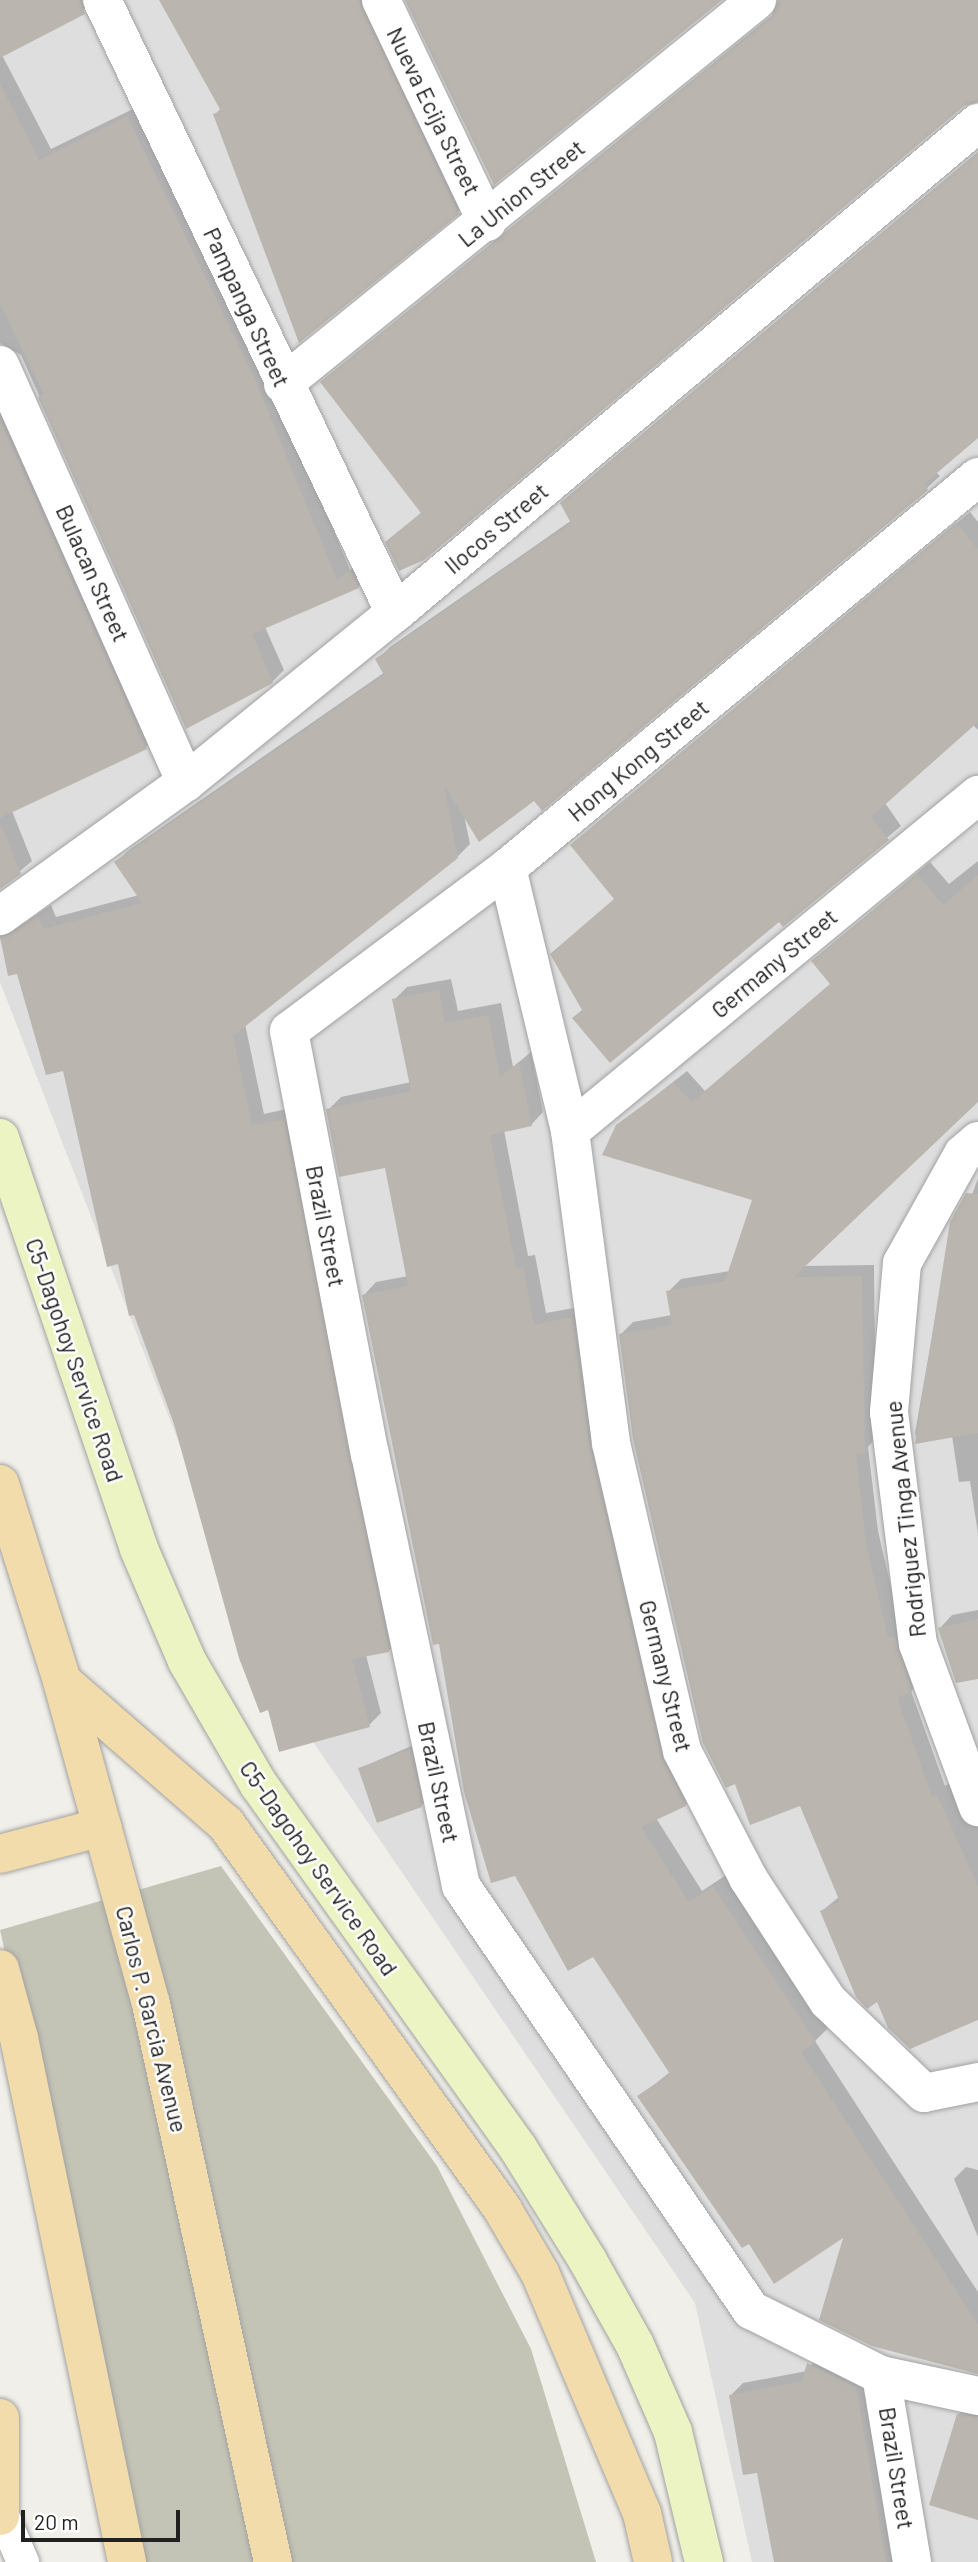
<!DOCTYPE html>
<html>
<head>
<meta charset="utf-8">
<style>
	body { margin:0 }
	#map { position:relative; width:978px; height:2562px; overflow:hidden; background:#f0efe9; font-family:Barlow,sans-serif }
	div>[style] { position:absolute }
	.residential>* { inset:0; background:#dfdede }
	.construction>* { inset:0; background:#c3c4b5 }
	.shadow>* { inset:0; background:#0003 }
	.building>* { inset:0; background:#bab5af }
	.roads { filter:drop-shadow(0 0 2px #a2a2a2) drop-shadow(0 0 2px #a2a2a2) }
	.service>* { height:32px; margin:-16px; padding:0 16px; transform-origin:16px; border-radius:16px; background:#fff }
	.minor>* { height:38px; margin:-19px; padding:0 19px; transform-origin:19px; border-radius:19px; background:#fff }
	.secondary>* { height:38px; margin:-19px; padding:0 19px; transform-origin:19px; border-radius:19px; background:#ecf4c3 }
	.primary>* { height:38px; margin:-19px; padding:0 19px; transform-origin:19px; border-radius:19px; background:#f3dcab }
	span { translate:-50% -50%; white-space:nowrap; text-align:center; line-height:1.15; -webkit-text-stroke:5px #fff; paint-order:stroke }
	.street-label { font-size:23px; color:#212121 }
	.scale { position:absolute; left:21px; top:2510px; width:159px; height:32px; box-sizing:border-box; border:4px solid #212121; border-top:0; padding-left:9px; font-size:21px; line-height:24px; white-space:nowrap; color:#212121; -webkit-text-stroke:5px #fff; paint-order:stroke }
</style>
</head>
<body>
<div id="map">
	<div class="residential">
		<i style="clip-path:polygon(0 0,978px 0,978px 2562px,752px 2562px,695px 2303px,271px 1680px,0 982px)"></i>
	</div>
	<div class="construction">
		<i style="clip-path:polygon(221px 1866px,437px 2166px,531px 2349px,596px 2562px,140px 2562px,0 1930px)"></i>
	</div>
	<div class="shadow">
		<i style="clip-path:polygon(0 0,87px 0,89px 4px,77px 16px,2px 55px,51px 149px,139px 106px,273px 383px,350px 570px,362px 560px,370px 575px,358px 587px,265px 627px,284px 670px,272px 682px,187px 726px,21px 355px,0 343px)"></i>
		<i style="clip-path:polygon(166px 0,375px 0,470px 200px,458px 212px,215px 115px,221px 108px)"></i>
		<i style="clip-path:polygon(778px 0,978px 0,978px 102px,963px 105px,387px 542px,423px 511px,322px 382px,776px 12px)"></i>
		<i style="clip-path:polygon(978px 152px,978px 436px,936px 472px,940px 476px,927px 488px,542px 808px,534px 799px,464px 815px,470px 844px,457px 857px,245px 1024px,264px 1114px,296px 1107px,401px 1638px,389px 1651px,366px 1655px,381px 1713px,369px 1725px,270px 1708px,120px 1262px,65px 1069px,18px 971px,9px 974px,0 937px,12px 925px,26px 922px,51px 905px,56px 917px,139px 895px,116px 862px,129px 850px,385px 672px,378px 659px,390px 647px,572px 520px,575px 491px)"></i>
		<i style="clip-path:polygon(0 381px,158px 735px,146px 747px,12px 811px,32px 861px,0 888px)"></i>
		<i style="clip-path:polygon(970px 512px,978px 522px,978px 730px,973px 725px,885px 803px,901px 826px,784px 925px,779px 919px,583px 1009px,616px 898px,572px 845px)"></i>
		<i style="clip-path:polygon(978px 861px,978px 1100px,803px 1266px,874px 1265px,876px 1438px,868px 1447px,878px 1531px,900px 1626px,924px 1678px,911px 1691px,945px 1786px,950px 1783px,978px 1812px,978px 2018px,878px 2000px,822px 1911px,840px 1896px,621px 1334px,633px 1322px,672px 1315px,668px 1292px,681px 1279px,730px 1271px,754px 1199px,617px 1126px,687px 1071px,705px 1091px,832px 983px,813px 961px,930px 862px,949px 884px)"></i>
		<i style="clip-path:polygon(451px 979px,458px 1011px,501px 1003px,513px 1067px,531px 1052px,543px 1112px,531px 1125px,504px 1130px,528px 1256px,535px 1255px,546px 1313px,585px 1306px,698px 1792px,685px 1805px,656px 1818px,702px 1891px,726px 1875px,828px 2028px,815px 2041px,978px 2292px,978px 2372px,846px 2234px,749px 2241px,639px 2097px,670px 2072px,364px 1295px,376px 1282px,408px 1276px,386px 1166px,328px 1110px,341px 1097px,411px 1082px,394px 1000px,407px 987px)"></i>
		<i style="clip-path:polygon(978px 1178px,978px 1534px,970px 1481px,959px 1482px,952px 1436px,917px 1442px,915px 1433px,942px 1279px)"></i>
		<i style="clip-path:polygon(978px 1610px,978px 1677px,957px 1681px,940px 1628px,952px 1615px)"></i>
		<i style="clip-path:polygon(416px 1744px,428px 1799px,421px 1806px,360px 1768px)"></i>
		<i style="clip-path:polygon(966px 2167px,978px 2170px,978px 2237px,954px 2179px)"></i>
		<i style="clip-path:polygon(821px 2351px,868px 2375px,900px 2562px,776px 2562px,759px 2471px,731px 2395px,743px 2383px,807px 2371px)"></i>
		<i style="clip-path:polygon(971px 2402px,978px 2403px,978px 2518px,958px 2415px)"></i>
	</div>
	<div class="building">
		<i style="clip-path:polygon(0 0,80px 0,85px 14px,0 58px)"></i>
		<i style="clip-path:polygon(159px 0,359px 0,459px 214px,299px 343px,213px 114px,221px 111px)"></i>
		<i style="clip-path:polygon(405px 0,722px 0,494px 185px)"></i>
		<i style="clip-path:polygon(778px 0,978px 0,978px 102px,964px 106px,424px 560px,399px 571px,385px 542px,421px 513px,320px 382px,771px 17px)"></i>
		<i style="clip-path:polygon(0 84px,39px 160px,127px 116px,254px 377px,337px 580px,350px 570px,359px 588px,252px 634px,273px 683px,186px 729px,38px 397px,44px 394px,0 304px)"></i>
		<i style="clip-path:polygon(978px 152px,978px 438px,924px 484px,928px 490px,542px 811px,534px 801px,479px 842px,444px 785px,458px 858px,233px 1036px,252px 1125px,284px 1119px,389px 1652px,352px 1659px,370px 1727px,279px 1752px,268px 1710px,260px 1713px,239px 1658px,174px 1424px,134px 1315px,129px 1316px,118px 1264px,107px 1267px,63px 1071px,46px 1075px,17px 974px,8px 976px,0 937px,38px 916px,43px 929px,142px 903px,114px 862px,384px 675px,375px 659px,571px 523px,560px 503px)"></i>
		<i style="clip-path:polygon(0 419px,147px 749px,0 818px)"></i>
		<i style="clip-path:polygon(956px 523px,978px 549px,978px 722px,871px 817px,889px 840px,783px 927px,779px 922px,610px 1063px,572px 1018px,582px 1010px,550px 954px,614px 899px,570px 845px)"></i>
		<i style="clip-path:polygon(2px 826px,21px 874px,0 889px,0 827px)"></i>
		<i style="clip-path:polygon(917px 874px,943px 905px,978px 875px,978px 1102px,794px 1277px,862px 1276px,865px 1453px,856px 1454px,866px 1544px,888px 1638px,895px 1636px,912px 1692px,897px 1697px,932px 1797px,937px 1795px,978px 1886px,978px 2020px,910px 2049px,888px 2028px,877px 2002px,867px 2009px,856px 1997px,820px 1911px,840px 1902px,800px 1806px,750px 1825px,735px 1784px,726px 1788px,703px 1743px,633px 1439px,619px 1334px,672px 1325px,666px 1291px,725px 1281px,752px 1200px,602px 1155px,616px 1125px,673px 1083px,692px 1102px,830px 984px,811px 961px)"></i>
		<i style="clip-path:polygon(439px 990px,445px 1023px,488px 1015px,500px 1077px,519px 1062px,532px 1126px,490px 1135px,516px 1268px,523px 1266px,534px 1325px,572px 1317px,590px 1448px,661px 1756px,686px 1806px,641px 1827px,689px 1902px,713px 1886px,816px 2042px,801px 2052px,978px 2324px,978px 2374px,872px 2346px,819px 2320px,843px 2238px,774px 2284px,749px 2244px,742px 2248px,637px 2096px,670px 2074px,593px 1957px,568px 1971px,515px 1876px,491px 1883px,464px 1792px,439px 1644px,433px 1645px,362px 1295px,408px 1286px,385px 1168px,339px 1177px,326px 1109px,411px 1091px,392px 999px)"></i>
		<i style="clip-path:polygon(966px 1193px,978px 1194px,978px 1433px,915px 1444px,950px 1222px)"></i>
		<i style="clip-path:polygon(978px 1619px,978px 1679px,956px 1683px,938px 1628px)"></i>
		<i style="clip-path:polygon(410px 1750px,422px 1807px,377px 1823px,358px 1768px)"></i>
		<i style="clip-path:polygon(807px 2363px,856px 2387px,886px 2562px,774px 2562px,757px 2473px,743px 2475px,729px 2395px,802px 2381px)"></i>
		<i style="clip-path:polygon(957px 2414px,978px 2417px,978px 2520px,929px 2505px)"></i>
	</div>
	<div class="roads">
		<div class="service">
			<i style="left:1px;top:2511px;width:56px;rotate:66.7deg"></i>
		</div>
		<div class="minor">
			<i style="left:102px;top:0;width:679px;rotate:64.45deg"></i>
			<i style="left:381px;top:0;width:246px;rotate:64.5deg"></i>
			<i style="left:0;top:365px;width:457px;rotate:66deg"></i>
			<i style="left:283px;top:384px;width:610px;rotate:-39.01deg"></i>
			<i style="left:978px;top:477px;width:612px;rotate:140.3deg"></i>
			<i style="left:507px;top:868px;width:272px;rotate:143.2deg"></i>
			<i style="left:289px;top:1031px;width:431px;rotate:79.2deg"></i>
			<i style="left:370px;top:1454px;width:441px;rotate:78.1deg"></i>
			<i style="left:461px;top:1886px;width:514px;rotate:55.63deg"></i>
			<i style="left:751px;top:2310px;width:145px;rotate:26.6deg"></i>
			<i style="left:881px;top:2375px;width:99px;rotate:12.2deg"></i>
			<i style="left:507px;top:868px;width:270px;rotate:76.5deg"></i>
			<i style="left:570px;top:1131px;width:315px;rotate:82.5deg"></i>
			<i style="left:611px;top:1443px;width:316px;rotate:77deg"></i>
			<i style="left:682px;top:1751px;width:143px;rotate:62.5deg"></i>
			<i style="left:748px;top:1878px;width:147px;rotate:57deg"></i>
			<i style="left:828px;top:2001px;width:133px;rotate:43.8deg"></i>
			<i style="left:924px;top:2093px;width:55px;rotate:-11.5deg"></i>
			<i style="left:0;top:916px;width:229px;rotate:-35.8deg"></i>
			<i style="left:186px;top:782px;width:269px;rotate:-39deg"></i>
			<i style="left:395px;top:613px;width:762px;rotate:-40.05deg"></i>
			<i style="left:570px;top:1131px;width:529px;rotate:-39.47deg"></i>
			<i style="left:978px;top:1141px;width:20px;rotate:139deg"></i>
			<i style="left:963px;top:1154px;width:125px;rotate:119.2deg"></i>
			<i style="left:902px;top:1263px;width:150px;rotate:95deg"></i>
			<i style="left:889px;top:1412px;width:234px;rotate:82.9deg"></i>
			<i style="left:918px;top:1644px;width:174px;rotate:69.8deg"></i>
			<i style="left:881px;top:2375px;width:190px;rotate:80.6deg"></i>
		</div>
		<div class="secondary">
			<i style="left:0;top:1138px;width:434px;rotate:71.3deg"></i>
			<i style="left:139px;top:1549px;width:122px;rotate:66.8deg"></i>
			<i style="left:187px;top:1661px;width:143px;rotate:59.9deg"></i>
			<i style="left:259px;top:1785px;width:446px;rotate:54.5deg"></i>
			<i style="left:518px;top:2148px;width:133px;rotate:58.2deg"></i>
			<i style="left:588px;top:2261px;width:96px;rotate:60.8deg"></i>
			<i style="left:635px;top:2345px;width:95px;rotate:66.4deg"></i>
			<i style="left:673px;top:2432px;width:134px;rotate:76.6deg"></i>
		</div>
		<div class="primary">
			<i style="left:0;top:1484px;width:207px;rotate:72.5deg"></i>
			<i style="left:62px;top:1681px;width:335px;rotate:74.6deg"></i>
			<i style="left:151px;top:2004px;width:571px;rotate:77.67deg"></i>
			<i style="left:62px;top:1681px;width:218px;rotate:41.1deg"></i>
			<i style="left:226px;top:1824px;width:475px;rotate:54.3deg"></i>
			<i style="left:503px;top:2210px;width:73px;rotate:59.6deg"></i>
			<i style="left:540px;top:2273px;width:261px;rotate:67deg"></i>
			<i style="left:642px;top:2513px;width:50px;rotate:77.3deg"></i>
			<i style="left:0;top:1854px;width:106px;rotate:-14.8deg"></i>
			<i style="left:0;top:1969px;width:72px;rotate:74.6deg"></i>
			<i style="left:19px;top:2038px;width:535px;rotate:78.35deg"></i>
			<i style="left:0;top:2418px;width:98px;rotate:90deg"></i>
		</div>
	</div>
	<div class="street-label">
		<span style="left:434px;top:111px;rotate:64deg">Nueva Ecija Street</span>
		<span style="left:521px;top:193px;rotate:-39deg">La Union Street</span>
		<span style="left:247px;top:307px;rotate:65deg">Pampanga Street</span>
		<span style="left:496px;top:528px;rotate:-40deg">Ilocos Street</span>
		<span style="left:93px;top:573px;rotate:66deg">Bulacan Street</span>
		<span style="left:638px;top:760px;rotate:-40deg">Hong Kong Street</span>
		<span style="left:774px;top:963px;rotate:-40deg">Germany Street</span>
		<span style="left:326px;top:1226px;rotate:79deg">Brazil Street</span>
		<span style="left:75px;top:1360px;rotate:71deg">C5-Dagohoy Service Road</span>
		<span style="left:905px;top:1519px;rotate:-96deg">Rodriguez Tinga Avenue</span>
		<span style="left:666px;top:1676px;rotate:76deg">Germany Street</span>
		<span style="left:439px;top:1782px;rotate:78deg">Brazil Street</span>
		<span style="left:319px;top:1868px;rotate:55deg">C5-Dagohoy Service Road</span>
		<span style="left:152px;top:2019px;rotate:76deg">Carlos P. Garcia Avenue</span>
		<span style="left:897px;top:2468px;rotate:81deg">Brazil Street</span>
	</div>
	<div class="scale">20 m</div>
</div>
</body>
</html>
